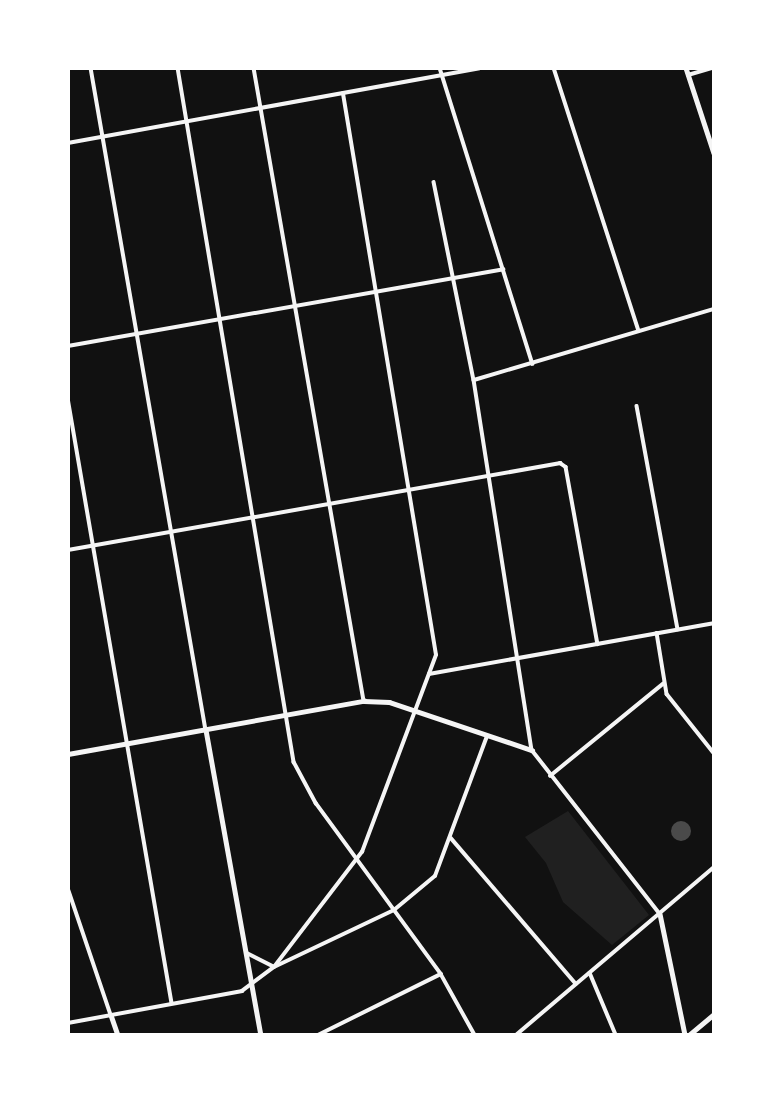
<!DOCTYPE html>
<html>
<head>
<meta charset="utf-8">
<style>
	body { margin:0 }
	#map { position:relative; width:782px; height:1103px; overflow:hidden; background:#111; font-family:"Noto Sans",sans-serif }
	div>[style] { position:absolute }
	.green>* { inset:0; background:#202020 }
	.building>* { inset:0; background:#4a4a4a }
	.round { border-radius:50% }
	.minor>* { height:3.5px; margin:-1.75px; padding:0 1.75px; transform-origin:1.75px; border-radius:1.75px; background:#f5f5f5 }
	.tertiary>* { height:4.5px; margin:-2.25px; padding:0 2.25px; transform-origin:2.25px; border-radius:2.25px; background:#f5f5f5 }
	span { translate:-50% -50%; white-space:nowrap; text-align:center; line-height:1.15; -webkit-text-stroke:5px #fff; paint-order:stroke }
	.frame { position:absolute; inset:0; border:70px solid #fff; pointer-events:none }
</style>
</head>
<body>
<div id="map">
	<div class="green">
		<i style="clip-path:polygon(568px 811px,649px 915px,612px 945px,563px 902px,546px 863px,525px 837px)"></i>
	</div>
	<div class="building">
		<i class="round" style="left:671px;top:821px;width:20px;height:20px"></i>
	</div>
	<div class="minor">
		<i style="left:91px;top:68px;width:672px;rotate:80.15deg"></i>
		<i style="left:178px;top:68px;width:704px;rotate:80.51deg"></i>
		<i style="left:294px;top:762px;width:47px;rotate:61.8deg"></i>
		<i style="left:316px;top:803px;width:212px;rotate:53.8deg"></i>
		<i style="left:441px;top:974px;width:70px;rotate:60.9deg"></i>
		<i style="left:254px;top:68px;width:642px;rotate:80.14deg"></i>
		<i style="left:440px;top:68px;width:310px;rotate:72.6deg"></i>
		<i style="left:554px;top:68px;width:276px;rotate:72.1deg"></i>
		<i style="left:688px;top:75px;width:26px;rotate:-16deg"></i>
		<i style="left:68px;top:143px;width:418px;rotate:-10.3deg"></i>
		<i style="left:434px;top:182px;width:202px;rotate:78.6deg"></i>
		<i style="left:474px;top:380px;width:375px;rotate:81.1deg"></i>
		<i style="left:532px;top:750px;width:208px;rotate:52deg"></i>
		<i style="left:68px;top:346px;width:442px;rotate:-10deg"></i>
		<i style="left:474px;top:380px;width:250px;rotate:-16.5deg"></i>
		<i style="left:68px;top:398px;width:614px;rotate:80.25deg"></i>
		<i style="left:637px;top:406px;width:227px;rotate:79.6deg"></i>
		<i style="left:68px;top:550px;width:500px;rotate:-10deg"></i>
		<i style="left:560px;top:463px;width:7px;rotate:34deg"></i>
		<i style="left:566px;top:467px;width:180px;rotate:79.8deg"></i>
		<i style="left:657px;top:633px;width:62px;rotate:80.7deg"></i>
		<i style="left:667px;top:694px;width:75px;rotate:51.5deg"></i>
		<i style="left:429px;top:674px;width:290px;rotate:-10.1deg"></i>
		<i style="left:550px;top:776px;width:146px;rotate:-39.2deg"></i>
		<i style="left:451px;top:838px;width:192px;rotate:49.4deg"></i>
		<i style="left:68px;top:888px;width:134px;rotate:71.3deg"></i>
		<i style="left:247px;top:953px;width:30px;rotate:27deg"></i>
		<i style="left:274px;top:967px;width:145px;rotate:-52.6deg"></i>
		<i style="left:362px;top:852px;width:210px;rotate:-69.4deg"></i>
		<i style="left:436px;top:655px;width:569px;rotate:-99.41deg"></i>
		<i style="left:590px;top:973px;width:67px;rotate:67.2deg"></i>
		<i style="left:68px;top:1023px;width:177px;rotate:-10.4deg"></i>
		<i style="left:242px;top:991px;width:40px;rotate:-37deg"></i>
		<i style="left:274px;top:967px;width:133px;rotate:-25.4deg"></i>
		<i style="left:394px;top:910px;width:53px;rotate:-39.7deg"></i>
		<i style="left:435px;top:876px;width:149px;rotate:-69.6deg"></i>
		<i style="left:318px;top:1035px;width:137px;rotate:-26.4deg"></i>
		<i style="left:516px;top:1035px;width:260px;rotate:-40.3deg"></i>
	</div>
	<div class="tertiary">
		<i style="left:686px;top:68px;width:89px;rotate:71.8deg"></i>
		<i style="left:206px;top:730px;width:310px;rotate:79.8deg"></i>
		<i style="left:68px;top:754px;width:301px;rotate:-10.2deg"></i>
		<i style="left:364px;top:701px;width:25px;rotate:2deg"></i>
		<i style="left:389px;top:702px;width:151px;rotate:18.6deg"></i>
		<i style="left:660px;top:914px;width:124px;rotate:78.3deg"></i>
		<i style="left:111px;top:1015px;width:21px;rotate:71deg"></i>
		<i style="left:689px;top:1035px;width:33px;rotate:-40deg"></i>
	</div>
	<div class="frame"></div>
</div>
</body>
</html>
